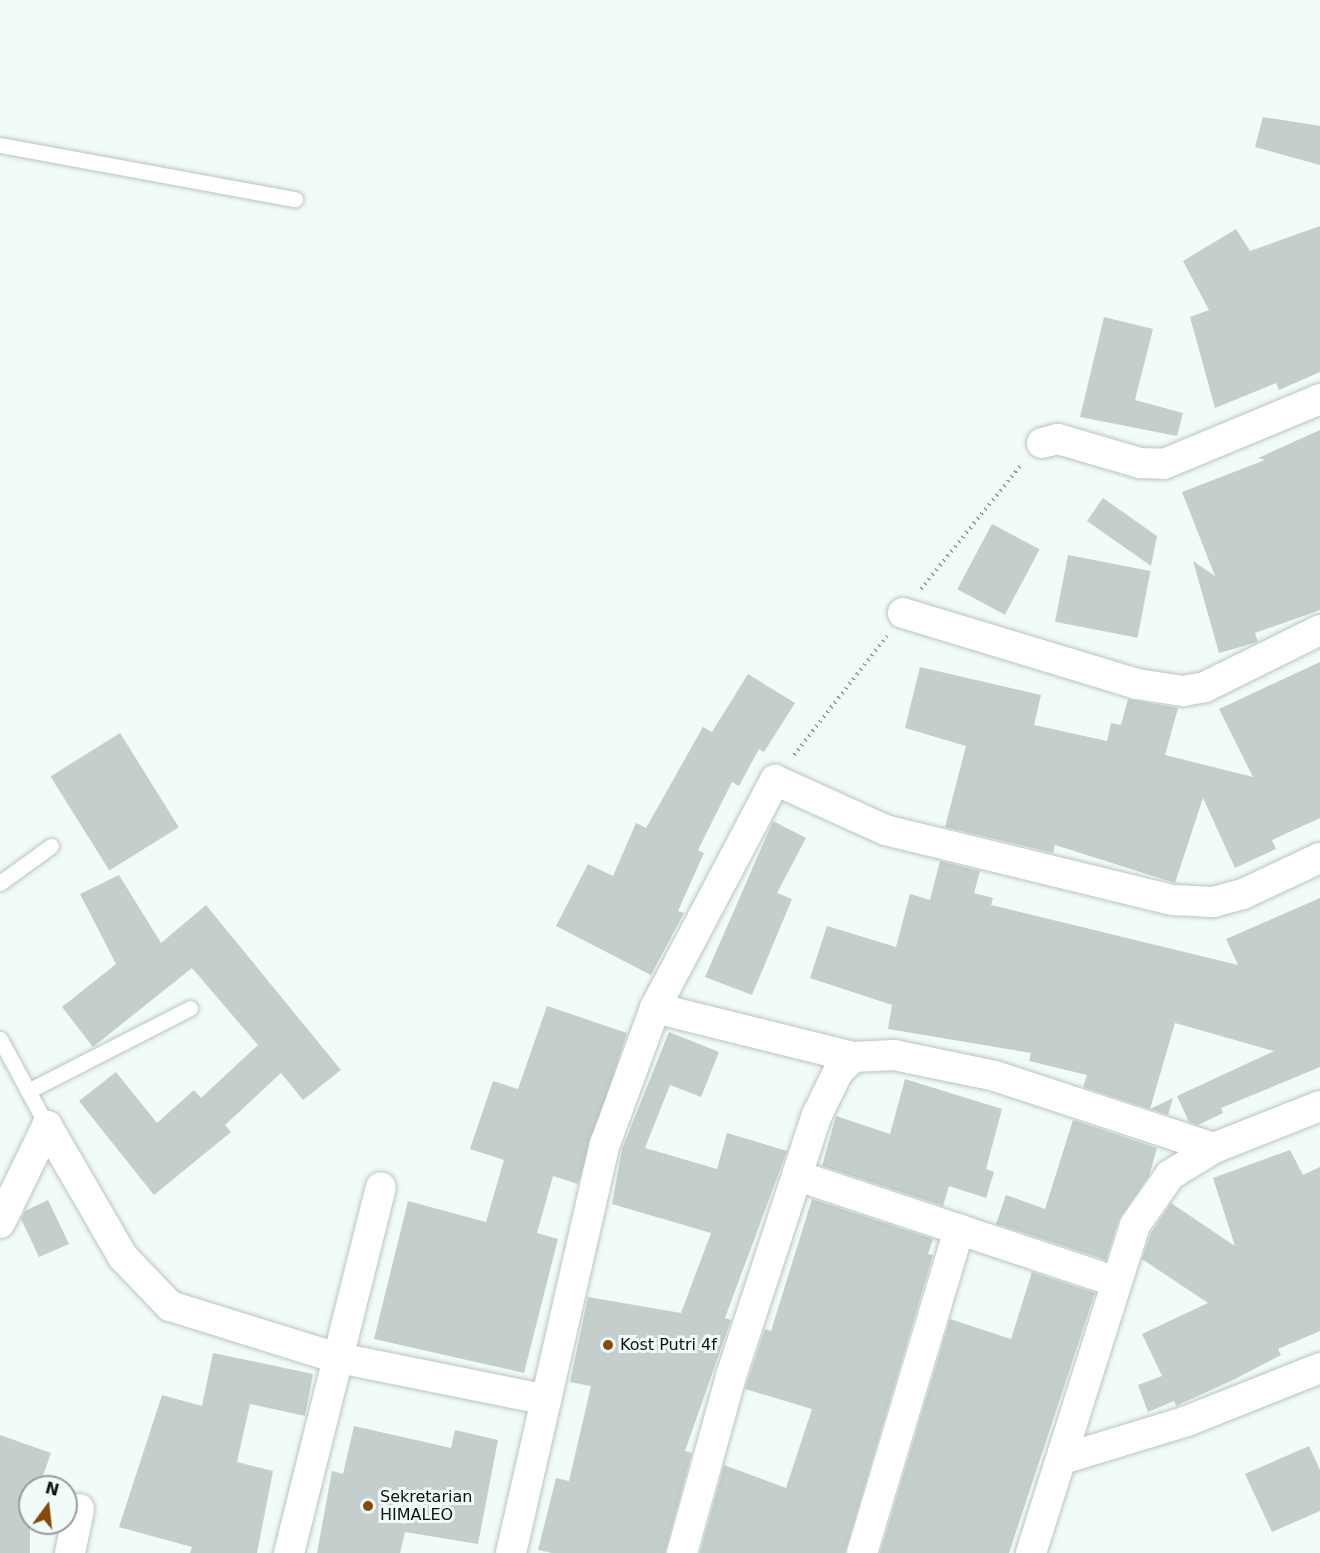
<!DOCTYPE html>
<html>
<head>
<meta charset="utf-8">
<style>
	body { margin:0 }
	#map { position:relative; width:1320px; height:1553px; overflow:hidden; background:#f1fbf9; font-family:"DejaVu Sans",sans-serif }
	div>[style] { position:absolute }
	.building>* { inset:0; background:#c4cecc; transform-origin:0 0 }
	.path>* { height:4px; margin-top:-2px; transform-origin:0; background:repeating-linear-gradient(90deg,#909796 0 1.5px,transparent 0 6px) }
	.roads { filter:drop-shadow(0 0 2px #bac4c2) drop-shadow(0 0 2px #bac4c2) }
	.service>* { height:15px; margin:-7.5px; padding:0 7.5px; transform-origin:7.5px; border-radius:7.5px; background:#fff }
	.minor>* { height:30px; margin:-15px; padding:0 15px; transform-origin:15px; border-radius:15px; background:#fff }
	.dots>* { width:16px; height:16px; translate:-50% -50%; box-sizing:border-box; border:3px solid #f1fbf9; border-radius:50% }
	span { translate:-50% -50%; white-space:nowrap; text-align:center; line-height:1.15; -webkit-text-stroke:6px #f1fbf9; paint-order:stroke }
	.poi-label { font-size:16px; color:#0d1110 }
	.left { translate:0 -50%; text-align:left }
	.north { position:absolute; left:18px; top:1475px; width:60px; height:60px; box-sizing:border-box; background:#f1fbf9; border:2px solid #969d9c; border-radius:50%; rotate:15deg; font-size:16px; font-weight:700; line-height:24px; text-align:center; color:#0d1110 }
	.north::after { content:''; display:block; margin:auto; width:21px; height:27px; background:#864a04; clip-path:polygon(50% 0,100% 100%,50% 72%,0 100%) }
</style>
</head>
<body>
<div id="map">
	<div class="building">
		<i style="clip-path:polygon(1263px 117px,1320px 126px,1320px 165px,1255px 147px)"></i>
		<i style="clip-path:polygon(1320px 226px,1320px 372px,1279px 390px,1276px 383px,1215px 408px,1190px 317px,1209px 310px,1183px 261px,1236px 229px,1250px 251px)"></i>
		<i style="clip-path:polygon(1104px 317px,1153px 329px,1135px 400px,1183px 413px,1177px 436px,1080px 417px)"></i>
		<i style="clip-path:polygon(1320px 430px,1320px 610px,1255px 633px,1258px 642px,1219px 653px,1193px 561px,1215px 576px,1182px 492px,1265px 460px,1258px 458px)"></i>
		<i style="clip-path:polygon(1103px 498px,1157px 536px,1151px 566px,1087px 521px)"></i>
		<i style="left:992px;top:524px;width:54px;height:74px;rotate:28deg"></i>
		<i style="left:1068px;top:555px;width:84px;height:68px;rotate:11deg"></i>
		<i style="clip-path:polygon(1320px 662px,1320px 818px,1272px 840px,1276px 849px,1235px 868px,1203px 798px,1175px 883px,1055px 845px,1053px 853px,945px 827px,966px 746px,905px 728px,920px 667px,1041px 695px,1034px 725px,1107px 741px,1111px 723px,1121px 725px,1128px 699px,1178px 708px,1165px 755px,1253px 777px,1219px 709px)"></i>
		<i style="clip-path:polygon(748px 674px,795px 703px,764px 752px,759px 749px,739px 786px,732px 782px,698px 850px,704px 853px,678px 911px,684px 913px,651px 975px,556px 926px,588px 864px,613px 876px,636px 823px,646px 828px,703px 727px,712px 732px)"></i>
		<i style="left:120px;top:733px;width:111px;height:82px;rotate:58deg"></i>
		<i style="clip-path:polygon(773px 821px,806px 838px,777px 893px,792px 899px,752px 995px,705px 977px)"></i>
		<i style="clip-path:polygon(940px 861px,980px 871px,974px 893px,993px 898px,991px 905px,1238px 965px,1226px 939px,1320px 898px,1320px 1067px,1221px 1108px,1223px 1113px,1198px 1125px,1189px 1122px,1177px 1096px,1274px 1051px,1175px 1023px,1150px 1109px,1173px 1098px,1168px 1115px,1083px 1087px,1087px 1075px,1029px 1061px,1031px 1053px,888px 1029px,892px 1005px,810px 978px,827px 926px,896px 947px,910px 894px,930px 900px)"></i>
		<i style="clip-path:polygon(119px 875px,161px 943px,206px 905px,341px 1070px,303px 1100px,281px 1073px,225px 1125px,231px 1132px,154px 1195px,79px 1101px,116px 1072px,157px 1123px,194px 1090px,201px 1098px,258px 1045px,192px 968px,93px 1047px,62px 1007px,116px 964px,80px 894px)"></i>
		<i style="clip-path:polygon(547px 1006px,627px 1033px,578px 1184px,553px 1176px,537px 1233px,558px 1239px,524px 1373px,374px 1339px,408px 1201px,486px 1222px,504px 1160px,470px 1149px,493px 1081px,518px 1089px)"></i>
		<i style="clip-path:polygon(669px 1032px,719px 1052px,701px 1097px,670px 1085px,645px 1148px,717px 1169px,727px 1133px,787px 1151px,725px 1318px,731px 1320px,685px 1451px,692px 1453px,665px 1553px,552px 1553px,538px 1550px,556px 1478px,569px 1481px,591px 1386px,570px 1382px,588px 1297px,681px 1313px,711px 1233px,612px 1204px,622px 1149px)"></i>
		<i style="clip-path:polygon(905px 1079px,1002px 1109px,986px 1169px,994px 1172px,986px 1198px,949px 1186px,943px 1206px,822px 1166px,836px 1116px,890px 1134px)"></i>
		<i style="clip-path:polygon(1073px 1120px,1157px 1148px,1149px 1176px,1119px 1219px,1106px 1260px,996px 1224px,1006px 1195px,1045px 1209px)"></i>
		<i style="clip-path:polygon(1290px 1150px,1303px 1175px,1320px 1167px,1320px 1331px,1278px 1349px,1281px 1355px,1235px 1379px,1176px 1406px,1174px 1401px,1148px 1412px,1138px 1385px,1162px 1376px,1142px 1334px,1208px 1303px,1142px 1259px,1151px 1233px,1171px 1203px,1235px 1246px,1213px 1178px)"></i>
		<i style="clip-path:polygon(812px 1199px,933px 1239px,928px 1254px,933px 1255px,845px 1553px,700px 1553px,724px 1465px,786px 1488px,812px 1409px,745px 1389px,765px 1329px,771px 1331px)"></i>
		<i style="clip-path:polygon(48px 1200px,69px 1244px,39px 1257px,21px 1219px,25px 1211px)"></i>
		<i style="clip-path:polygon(1032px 1272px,1095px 1293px,1009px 1553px,880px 1553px,950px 1319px,1011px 1339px)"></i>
		<i style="clip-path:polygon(213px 1353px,313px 1374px,305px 1416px,250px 1404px,237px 1462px,273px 1471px,257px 1553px,190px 1553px,192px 1547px,119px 1527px,162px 1395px,202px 1406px)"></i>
		<i style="clip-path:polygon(354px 1426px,451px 1448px,455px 1430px,498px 1440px,478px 1544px,405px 1532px,400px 1553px,317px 1553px,332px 1471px,343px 1474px)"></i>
		<i style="clip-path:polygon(0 1435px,51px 1453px,39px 1487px,30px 1487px,30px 1553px,0 1553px)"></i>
		<i style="clip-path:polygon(1309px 1446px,1320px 1470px,1320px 1511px,1272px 1532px,1245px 1474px)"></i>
	</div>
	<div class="path">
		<i style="left:921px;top:589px;width:161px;rotate:-51.1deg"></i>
		<i style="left:794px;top:755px;width:151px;rotate:-52deg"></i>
	</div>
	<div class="roads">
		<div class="service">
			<i style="left:0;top:145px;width:300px;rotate:10.4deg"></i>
			<i style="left:0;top:883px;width:63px;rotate:-36deg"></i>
			<i style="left:0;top:1039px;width:99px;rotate:61.6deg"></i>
			<i style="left:28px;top:1091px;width:182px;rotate:-27.1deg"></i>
		</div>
		<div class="minor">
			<i style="left:1042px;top:443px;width:16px;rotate:-14deg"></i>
			<i style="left:1058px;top:439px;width:85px;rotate:16.3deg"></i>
			<i style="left:1140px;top:463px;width:24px;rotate:2deg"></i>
			<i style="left:1164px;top:464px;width:169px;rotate:-22.6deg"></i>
			<i style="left:903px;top:613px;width:245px;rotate:16.9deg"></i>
			<i style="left:1137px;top:684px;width:47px;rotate:8.7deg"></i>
			<i style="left:1183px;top:691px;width:22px;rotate:-10deg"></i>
			<i style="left:1205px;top:687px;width:128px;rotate:-26.4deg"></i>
			<i style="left:655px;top:1008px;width:204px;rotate:13.9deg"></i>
			<i style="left:798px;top:1176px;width:333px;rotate:18.4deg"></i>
			<i style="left:0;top:1223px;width:108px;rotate:-64.1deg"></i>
			<i style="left:47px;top:1126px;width:151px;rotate:59.9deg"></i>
			<i style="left:123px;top:1257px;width:68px;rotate:46.2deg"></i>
			<i style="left:170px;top:1306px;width:172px;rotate:17.3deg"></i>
			<i style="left:334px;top:1357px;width:213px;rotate:11.4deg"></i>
			<i style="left:1063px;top:1459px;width:130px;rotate:-17deg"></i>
			<i style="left:1187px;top:1421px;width:143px;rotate:-21.7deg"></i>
			<i style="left:70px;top:1553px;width:45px;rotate:-78.4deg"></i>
			<i style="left:289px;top:1553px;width:377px;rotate:-75.9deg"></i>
			<i style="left:511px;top:1553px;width:420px;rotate:-77.1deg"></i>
			<i style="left:605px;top:1144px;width:145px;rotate:-69.8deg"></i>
			<i style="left:655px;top:1008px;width:258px;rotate:-62.2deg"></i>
			<i style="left:775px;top:780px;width:121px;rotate:24.4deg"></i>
			<i style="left:885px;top:830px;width:296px;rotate:13.7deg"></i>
			<i style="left:1173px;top:900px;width:40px;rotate:2.9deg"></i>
			<i style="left:1213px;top:902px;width:31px;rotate:-15deg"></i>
			<i style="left:1243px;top:894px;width:85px;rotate:-25.1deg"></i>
			<i style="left:682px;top:1553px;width:184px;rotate:-74.5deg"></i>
			<i style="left:731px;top:1376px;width:275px;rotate:-71.8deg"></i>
			<i style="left:817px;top:1115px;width:48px;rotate:-64deg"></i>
			<i style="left:838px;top:1072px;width:21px;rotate:-45deg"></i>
			<i style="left:853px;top:1057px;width:41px;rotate:-2.8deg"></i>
			<i style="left:894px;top:1055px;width:103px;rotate:11.7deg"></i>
			<i style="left:995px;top:1076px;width:231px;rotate:18.2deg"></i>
			<i style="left:1214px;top:1148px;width:114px;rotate:-21.6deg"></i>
			<i style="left:862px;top:1553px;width:338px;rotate:-73.3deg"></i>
			<i style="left:1031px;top:1553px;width:344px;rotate:-72.4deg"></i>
			<i style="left:1135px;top:1225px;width:61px;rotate:-55deg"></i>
			<i style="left:1170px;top:1175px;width:52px;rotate:-31.5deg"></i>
		</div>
	</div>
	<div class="dots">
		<i style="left:608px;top:1345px;background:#864a04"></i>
		<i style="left:368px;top:1506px;background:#864a04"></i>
	</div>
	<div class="poi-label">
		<span class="left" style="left:620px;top:1345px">Kost Putri 4f</span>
		<span class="left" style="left:380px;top:1506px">Sekretarian<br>HIMALEO</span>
	</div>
	<div class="north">N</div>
</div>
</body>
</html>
